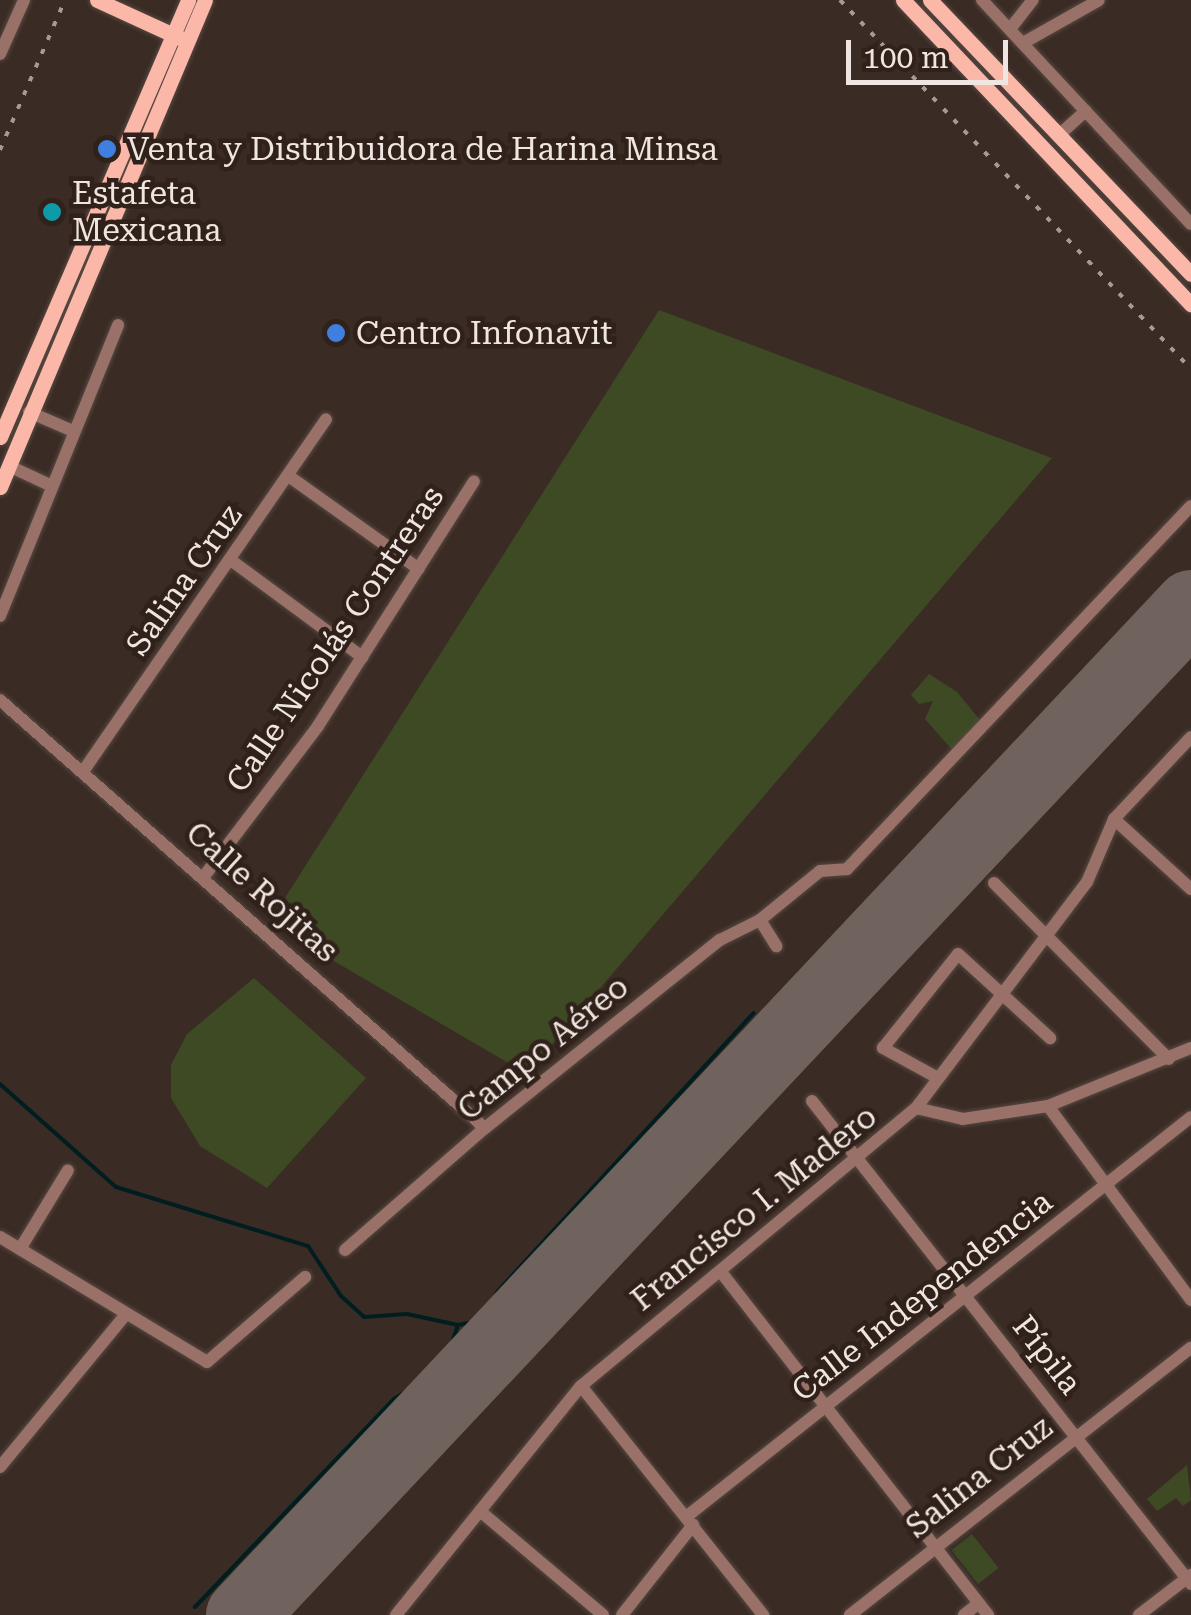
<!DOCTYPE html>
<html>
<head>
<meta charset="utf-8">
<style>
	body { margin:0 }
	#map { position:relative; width:1191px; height:1615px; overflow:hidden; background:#3a2b24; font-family:"Roboto Serif",serif }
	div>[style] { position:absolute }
	.green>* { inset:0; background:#3d4a24; transform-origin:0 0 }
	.stream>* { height:4px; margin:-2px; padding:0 2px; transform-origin:2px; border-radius:2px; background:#001e20 }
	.runway>* { height:72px; margin:-36px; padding:0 36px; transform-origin:36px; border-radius:36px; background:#70625c }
	.roads { filter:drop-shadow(0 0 2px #574942) drop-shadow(0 0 2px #574942) }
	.minor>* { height:12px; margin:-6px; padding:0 6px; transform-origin:6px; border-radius:6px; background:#9a7168 }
	.major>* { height:15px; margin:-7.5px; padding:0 7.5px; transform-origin:7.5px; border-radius:7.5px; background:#fbb7a8 }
	.rail>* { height:4px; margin-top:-2px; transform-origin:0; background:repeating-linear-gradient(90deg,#a69a94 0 5px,transparent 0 15px) }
	.dots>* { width:28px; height:28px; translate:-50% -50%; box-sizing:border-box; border:5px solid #30211b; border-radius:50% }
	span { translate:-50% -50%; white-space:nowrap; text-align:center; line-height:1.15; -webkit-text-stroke:9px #30211b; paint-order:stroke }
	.poi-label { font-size:32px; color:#f0e6e1 }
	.left { translate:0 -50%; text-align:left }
	.street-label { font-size:32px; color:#f0e6e1 }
	.scale { position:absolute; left:846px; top:40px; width:162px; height:45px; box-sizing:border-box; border:5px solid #f0e6e1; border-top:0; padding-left:12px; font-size:30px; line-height:35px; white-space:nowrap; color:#f0e6e1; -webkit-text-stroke:8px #30211b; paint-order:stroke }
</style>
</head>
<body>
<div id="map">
	<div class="green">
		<i style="clip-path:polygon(659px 310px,1052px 458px,527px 1074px,269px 923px)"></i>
		<i style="clip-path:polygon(929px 674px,957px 692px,980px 720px,953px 751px,925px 719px,933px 701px,919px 704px,911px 695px)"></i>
		<i style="clip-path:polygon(254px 978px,366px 1078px,267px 1188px,200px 1146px,171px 1098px,171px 1065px,187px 1034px)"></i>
		<i style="clip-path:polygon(1187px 1465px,1191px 1500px,1183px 1506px,1176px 1498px,1157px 1511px,1147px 1499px)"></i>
		<i style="left:972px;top:1534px;width:43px;height:26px;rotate:52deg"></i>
	</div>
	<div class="stream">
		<i style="left:0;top:1084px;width:155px;rotate:41.6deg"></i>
		<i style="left:116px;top:1187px;width:201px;rotate:17.1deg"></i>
		<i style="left:308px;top:1246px;width:60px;rotate:56.6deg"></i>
		<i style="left:341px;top:1296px;width:31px;rotate:42deg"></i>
		<i style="left:364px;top:1317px;width:43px;rotate:-4deg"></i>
		<i style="left:407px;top:1314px;width:52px;rotate:12.2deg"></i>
		<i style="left:195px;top:1607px;width:288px;rotate:-46.3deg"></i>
		<i style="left:394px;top:1399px;width:59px;rotate:-32.6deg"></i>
		<i style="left:444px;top:1367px;width:44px;rotate:-71.6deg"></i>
		<i style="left:458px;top:1325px;width:25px;rotate:-11deg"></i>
		<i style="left:483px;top:1320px;width:31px;rotate:-63deg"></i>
		<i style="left:497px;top:1292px;width:379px;rotate:-47.4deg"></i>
	</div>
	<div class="runway">
		<i style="left:242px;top:1615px;width:1385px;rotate:-46.76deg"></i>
	</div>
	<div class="roads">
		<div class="minor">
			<i style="left:982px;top:0;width:306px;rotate:47deg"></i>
			<i style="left:1010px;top:29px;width:37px;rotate:-52deg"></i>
			<i style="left:1023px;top:43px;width:87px;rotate:-29.5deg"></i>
			<i style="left:0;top:54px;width:59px;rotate:-66deg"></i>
			<i style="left:1059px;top:135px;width:36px;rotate:-42deg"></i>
			<i style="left:29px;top:412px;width:48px;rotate:23.4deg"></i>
			<i style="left:9px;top:466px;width:45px;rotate:24.9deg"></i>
			<i style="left:290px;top:477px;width:158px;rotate:35.5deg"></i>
			<i style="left:232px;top:561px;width:162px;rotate:36.4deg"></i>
			<i style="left:0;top:616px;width:314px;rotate:-67.9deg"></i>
			<i style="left:0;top:700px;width:647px;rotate:41.43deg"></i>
			<i style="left:84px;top:770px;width:426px;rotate:-55.4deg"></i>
			<i style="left:1114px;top:819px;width:104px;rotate:42.3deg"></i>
			<i style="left:205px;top:875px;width:187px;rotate:-52.8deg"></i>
			<i style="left:318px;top:726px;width:290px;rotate:-57.5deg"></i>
			<i style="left:994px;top:883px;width:248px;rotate:45.2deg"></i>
			<i style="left:760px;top:920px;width:77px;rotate:-39.2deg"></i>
			<i style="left:820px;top:871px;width:27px;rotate:-4deg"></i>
			<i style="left:847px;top:869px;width:500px;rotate:-46.54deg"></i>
			<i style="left:938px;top:1078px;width:63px;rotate:-151.4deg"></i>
			<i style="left:883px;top:1048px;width:120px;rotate:-51.4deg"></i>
			<i style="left:958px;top:954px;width:125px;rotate:42.4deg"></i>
			<i style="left:812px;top:1101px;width:614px;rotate:51.88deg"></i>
			<i style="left:1048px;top:1106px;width:241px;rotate:53.6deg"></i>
			<i style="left:916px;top:1108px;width:48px;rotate:13.2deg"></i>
			<i style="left:963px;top:1119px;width:86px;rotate:-8.7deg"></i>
			<i style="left:1048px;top:1106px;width:154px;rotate:-22.1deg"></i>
			<i style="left:0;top:1237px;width:242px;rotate:31.1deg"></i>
			<i style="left:207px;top:1362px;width:130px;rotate:-40.9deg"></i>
			<i style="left:20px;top:1249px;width:92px;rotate:-58.7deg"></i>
			<i style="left:345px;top:1250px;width:186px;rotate:-41.1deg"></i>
			<i style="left:485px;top:1128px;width:301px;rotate:-38.7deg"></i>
			<i style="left:720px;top:940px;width:45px;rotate:-26.6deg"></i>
			<i style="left:760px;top:920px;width:31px;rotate:58deg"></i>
			<i style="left:721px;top:1272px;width:435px;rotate:52.1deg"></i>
			<i style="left:581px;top:1386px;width:293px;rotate:51.5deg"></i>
			<i style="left:0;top:1467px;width:198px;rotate:-50.5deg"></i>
			<i style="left:480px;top:1511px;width:161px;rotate:40.2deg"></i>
			<i style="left:686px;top:1517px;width:644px;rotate:-38.38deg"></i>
			<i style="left:396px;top:1615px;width:294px;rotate:-51.1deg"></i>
			<i style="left:581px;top:1386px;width:435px;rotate:-39.7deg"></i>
			<i style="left:916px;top:1108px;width:283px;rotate:-52.9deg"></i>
			<i style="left:1087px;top:882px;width:69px;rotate:-66.8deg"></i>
			<i style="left:1114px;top:819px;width:112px;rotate:-46.8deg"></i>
			<i style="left:622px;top:1615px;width:115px;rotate:-51.7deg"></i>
			<i style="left:850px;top:1615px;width:433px;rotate:-38.1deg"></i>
			<i style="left:964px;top:1615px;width:19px;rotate:-39deg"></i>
			<i style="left:1139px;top:1615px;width:66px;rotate:-37.6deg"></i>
		</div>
		<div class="major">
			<i style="left:97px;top:0;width:91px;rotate:24.6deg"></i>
			<i style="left:903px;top:0;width:419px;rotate:46.6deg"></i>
			<i style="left:930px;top:0;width:378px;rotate:46.4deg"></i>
			<i style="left:0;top:437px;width:476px;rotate:-66.7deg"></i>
			<i style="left:0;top:487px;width:528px;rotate:-67.17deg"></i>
		</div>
	</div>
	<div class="rail">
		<i style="left:840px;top:0;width:509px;rotate:46.43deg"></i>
		<i style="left:0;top:150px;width:163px;rotate:-66.6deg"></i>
	</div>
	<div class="dots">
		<i style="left:107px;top:149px;background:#3f7fe0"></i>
		<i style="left:52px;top:212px;background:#0f9aa8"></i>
		<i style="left:336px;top:333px;background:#3f7fe0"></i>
	</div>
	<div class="poi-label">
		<span class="left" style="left:127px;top:149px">Venta y Distribuidora de Harina Minsa</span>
		<span class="left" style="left:72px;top:212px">Estafeta<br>Mexicana</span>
		<span class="left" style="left:356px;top:333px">Centro Infonavit</span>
	</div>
	<div class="street-label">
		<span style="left:184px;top:580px;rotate:-55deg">Salina Cruz</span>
		<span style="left:335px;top:639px;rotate:-56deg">Calle Nicolás Contreras</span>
		<span style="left:262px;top:892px;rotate:42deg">Calle Rojitas</span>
		<span style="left:543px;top:1048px;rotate:-39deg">Campo Aéreo</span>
		<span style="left:754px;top:1208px;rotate:-39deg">Francisco I. Madero</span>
		<span style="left:922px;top:1296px;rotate:-38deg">Calle Independencia</span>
		<span style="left:1047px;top:1355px;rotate:52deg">Pípila</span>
		<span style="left:979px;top:1477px;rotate:-38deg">Salina Cruz</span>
	</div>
	<div class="scale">100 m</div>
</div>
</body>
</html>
